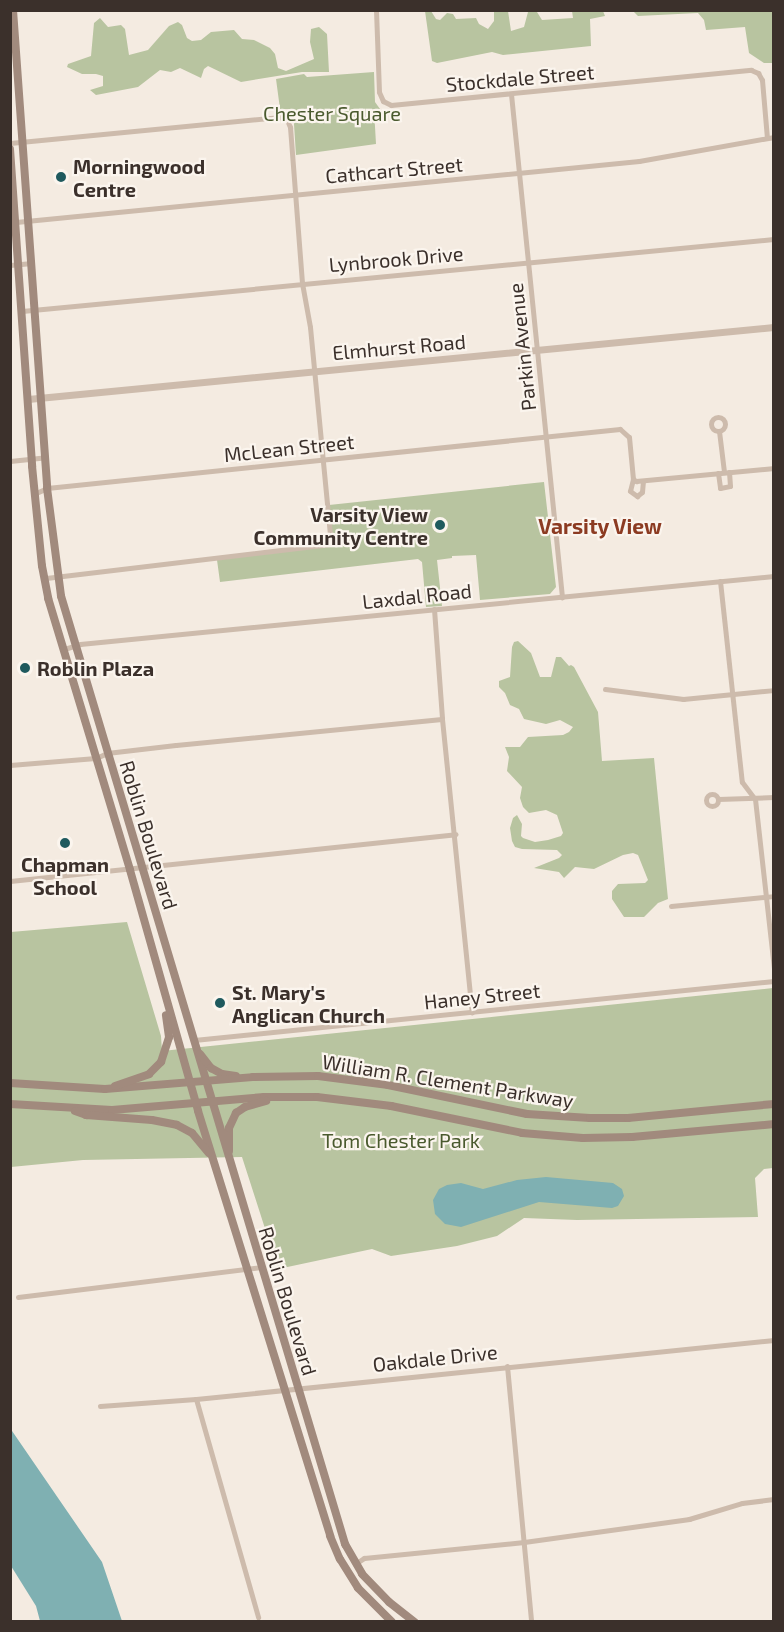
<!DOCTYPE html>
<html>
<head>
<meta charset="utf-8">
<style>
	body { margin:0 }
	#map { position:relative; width:784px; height:1632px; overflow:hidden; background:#f4ebe1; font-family:"Exo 2",sans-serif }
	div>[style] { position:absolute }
	.green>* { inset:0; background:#b8c4a0 }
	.water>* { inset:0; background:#7fb0b2 }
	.minor>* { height:5px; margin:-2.5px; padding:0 2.5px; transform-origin:2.5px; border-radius:2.5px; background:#cdbbac }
	.minor>.ring { margin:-2.5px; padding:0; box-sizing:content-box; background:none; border:5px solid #cdbbac; border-radius:50% }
	.tertiary>* { height:7px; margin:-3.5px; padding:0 3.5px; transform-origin:3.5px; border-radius:3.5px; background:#cdbbac }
	.secondary>* { height:8px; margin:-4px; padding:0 4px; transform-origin:4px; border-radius:4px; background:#a18a7d }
	.dots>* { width:16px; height:16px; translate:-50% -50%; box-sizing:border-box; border:3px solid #fbf5ee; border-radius:50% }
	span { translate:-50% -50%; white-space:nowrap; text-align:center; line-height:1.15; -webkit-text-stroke:4.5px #fbf5ee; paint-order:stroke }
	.street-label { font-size:20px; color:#3b302b }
	.park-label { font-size:20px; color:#4a5a2e }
	.poi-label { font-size:20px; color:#3b302b; font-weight:700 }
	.left { translate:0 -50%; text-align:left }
	.right { translate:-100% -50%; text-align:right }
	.neighbourhood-label { font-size:21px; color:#8c3b22; font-weight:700 }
	.frame { position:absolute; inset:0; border:12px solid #3b302b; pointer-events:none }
</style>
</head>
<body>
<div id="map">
	<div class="green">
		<i style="clip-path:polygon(425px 11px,431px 11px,436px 19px,440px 20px,447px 13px,453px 14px,456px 19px,476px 18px,479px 24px,488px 29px,494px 21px,494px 11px,508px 11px,511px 31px,524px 27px,528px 12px,537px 12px,542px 20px,573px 18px,572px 11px,603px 11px,605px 16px,590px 19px,591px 46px,503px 55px,492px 52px,437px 63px,432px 61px)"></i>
		<i style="clip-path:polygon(633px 11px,773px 11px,773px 63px,764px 63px,749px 53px,745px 27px,706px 30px,704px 20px,698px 13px,638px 16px)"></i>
		<i style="clip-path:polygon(100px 18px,108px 27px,121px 25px,125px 29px,129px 55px,148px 50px,169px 26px,178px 22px,182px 25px,187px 38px,192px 41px,201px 40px,211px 32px,234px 30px,242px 39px,254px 40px,270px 48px,275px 54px,278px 68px,286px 71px,314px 59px,310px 42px,311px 29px,319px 27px,327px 34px,329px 72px,302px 72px,241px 82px,208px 66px,204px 69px,201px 78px,180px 68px,171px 72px,160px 70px,138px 87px,96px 95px,90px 90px,103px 86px,103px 76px,96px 74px,82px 74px,67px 67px,68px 64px,91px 56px,94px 23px)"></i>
		<i style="clip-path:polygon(374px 72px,375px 102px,380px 109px,374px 109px,376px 144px,296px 155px,293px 109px,280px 109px,276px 79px,304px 74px,307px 77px)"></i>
		<i style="clip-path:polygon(544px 482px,556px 587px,550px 594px,480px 600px,476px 555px,452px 556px,452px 558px,437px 560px,442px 606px,426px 607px,422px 562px,418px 559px,220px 582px,217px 560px,333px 545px,329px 505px)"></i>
		<i style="clip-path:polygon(518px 641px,531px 653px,540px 677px,551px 677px,556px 657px,561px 657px,569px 666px,571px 665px,574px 667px,598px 712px,602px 761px,654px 758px,668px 899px,658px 903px,644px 917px,624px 917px,612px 899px,612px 891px,618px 884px,645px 883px,648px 880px,638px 855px,633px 853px,623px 855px,594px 869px,575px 867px,564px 878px,559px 872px,534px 868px,559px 858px,562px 855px,557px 850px,522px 849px,515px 847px,512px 841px,510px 828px,513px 818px,517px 815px,522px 824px,521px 836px,523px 838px,535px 842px,548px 840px,561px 836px,563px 833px,557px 815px,546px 810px,529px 813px,523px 807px,520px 798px,522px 787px,507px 771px,509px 757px,505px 747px,520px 747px,528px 737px,563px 735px,569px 732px,573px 727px,560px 720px,546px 724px,524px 719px,519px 709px,510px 705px,505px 693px,499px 687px,499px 681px,510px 677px,512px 647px,514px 642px)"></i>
		<i style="clip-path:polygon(127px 922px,161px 1036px,162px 1051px,773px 988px,773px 1168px,764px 1169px,755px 1178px,758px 1217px,577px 1220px,524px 1218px,497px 1236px,457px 1246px,391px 1256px,372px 1249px,278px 1269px,242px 1157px,83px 1160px,11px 1167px,11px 932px)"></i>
	</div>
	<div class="water">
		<i style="clip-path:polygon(546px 1177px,613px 1183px,622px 1189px,624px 1196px,618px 1206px,612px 1208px,539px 1202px,461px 1227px,445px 1224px,435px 1214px,433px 1200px,439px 1189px,447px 1185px,461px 1183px,483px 1189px,517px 1180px)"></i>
		<i style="clip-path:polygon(10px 1428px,102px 1562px,122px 1621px,40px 1621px,36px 1606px,11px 1566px)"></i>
	</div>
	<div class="minor">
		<i style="left:376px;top:10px;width:82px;rotate:87.9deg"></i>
		<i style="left:379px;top:92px;width:10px;rotate:66deg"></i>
		<i style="left:383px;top:101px;width:9px;rotate:27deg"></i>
		<i style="left:391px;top:105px;width:362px;rotate:-5.6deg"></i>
		<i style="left:751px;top:70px;width:8px;rotate:23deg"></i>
		<i style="left:758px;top:73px;width:8px;rotate:60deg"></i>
		<i style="left:762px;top:80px;width:58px;rotate:85.1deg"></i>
		<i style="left:511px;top:94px;width:506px;rotate:84.21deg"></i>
		<i style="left:10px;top:143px;width:270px;rotate:-5.5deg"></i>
		<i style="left:279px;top:117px;width:9px;rotate:21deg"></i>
		<i style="left:287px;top:120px;width:8px;rotate:67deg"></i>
		<i style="left:290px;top:127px;width:156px;rotate:85.6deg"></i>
		<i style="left:302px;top:283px;width:45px;rotate:79.7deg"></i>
		<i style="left:310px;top:327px;width:218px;rotate:84.5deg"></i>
		<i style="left:331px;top:544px;width:289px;rotate:173.2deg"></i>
		<i style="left:16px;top:222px;width:626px;rotate:-5.59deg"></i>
		<i style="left:639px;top:161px;width:137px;rotate:-10.1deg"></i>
		<i style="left:10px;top:265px;width:22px;rotate:-5deg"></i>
		<i style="left:22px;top:311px;width:755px;rotate:-5.47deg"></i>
		<i class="ring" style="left:711px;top:417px;width:9px;height:9px"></i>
		<i style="left:719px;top:431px;width:41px;rotate:83deg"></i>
		<i style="left:10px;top:461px;width:36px;rotate:-6deg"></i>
		<i style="left:718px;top:473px;width:15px;rotate:82deg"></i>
		<i style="left:720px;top:488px;width:10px;rotate:-11deg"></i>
		<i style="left:730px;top:486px;width:14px;rotate:-94deg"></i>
		<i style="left:633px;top:479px;width:12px;rotate:104deg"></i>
		<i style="left:630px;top:491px;width:9px;rotate:36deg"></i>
		<i style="left:637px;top:496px;width:6px;rotate:-39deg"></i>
		<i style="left:642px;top:492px;width:11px;rotate:-85deg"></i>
		<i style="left:36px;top:493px;width:12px;rotate:-24deg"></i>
		<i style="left:47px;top:488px;width:576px;rotate:-5.88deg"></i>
		<i style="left:620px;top:429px;width:12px;rotate:42deg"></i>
		<i style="left:629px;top:437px;width:42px;rotate:84.6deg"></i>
		<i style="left:633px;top:479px;width:4px;rotate:34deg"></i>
		<i style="left:636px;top:481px;width:139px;rotate:-5.4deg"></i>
		<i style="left:720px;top:581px;width:202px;rotate:83.8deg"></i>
		<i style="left:742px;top:782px;width:21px;rotate:53deg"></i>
		<i style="left:755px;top:799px;width:171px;rotate:83.6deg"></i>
		<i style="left:434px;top:609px;width:110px;rotate:85.8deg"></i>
		<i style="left:442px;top:719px;width:295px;rotate:84.2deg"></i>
		<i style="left:64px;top:649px;width:17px;rotate:-17deg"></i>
		<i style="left:80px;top:644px;width:697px;rotate:-5.6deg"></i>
		<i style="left:605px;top:689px;width:79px;rotate:7.3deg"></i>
		<i style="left:683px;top:699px;width:91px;rotate:-5.6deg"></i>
		<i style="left:10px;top:765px;width:86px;rotate:-4.7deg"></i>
		<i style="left:96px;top:758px;width:12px;rotate:-24deg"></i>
		<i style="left:107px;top:753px;width:69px;rotate:-6.6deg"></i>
		<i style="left:176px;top:745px;width:267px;rotate:-5.6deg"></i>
		<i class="ring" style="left:706px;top:794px;width:7px;height:7px"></i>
		<i style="left:718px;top:799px;width:56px;rotate:-2deg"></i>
		<i style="left:10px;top:881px;width:448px;rotate:-6deg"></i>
		<i style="left:671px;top:906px;width:103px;rotate:-5.5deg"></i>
		<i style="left:194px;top:1040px;width:583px;rotate:-5.81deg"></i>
		<i style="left:18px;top:1297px;width:245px;rotate:-7deg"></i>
		<i style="left:507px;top:1366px;width:257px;rotate:84.6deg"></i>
		<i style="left:196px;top:1399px;width:227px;rotate:74.1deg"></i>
		<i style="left:100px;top:1406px;width:96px;rotate:-4.2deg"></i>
		<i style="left:196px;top:1399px;width:581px;rotate:-5.83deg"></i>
		<i style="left:355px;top:1564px;width:11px;rotate:-34deg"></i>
		<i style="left:364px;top:1558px;width:161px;rotate:-5.7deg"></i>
		<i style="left:524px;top:1542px;width:167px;rotate:-7.9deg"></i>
		<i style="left:689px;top:1519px;width:55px;rotate:-16.8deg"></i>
		<i style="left:742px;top:1503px;width:32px;rotate:-7deg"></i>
	</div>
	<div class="tertiary">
		<i style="left:28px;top:399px;width:749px;rotate:-5.51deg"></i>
	</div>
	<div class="secondary">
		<i style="left:13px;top:10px;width:479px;rotate:85.9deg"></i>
		<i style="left:47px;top:488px;width:109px;rotate:82.6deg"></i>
		<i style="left:61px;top:596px;width:990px;rotate:73.32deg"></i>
		<i style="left:345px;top:1544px;width:34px;rotate:60deg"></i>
		<i style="left:362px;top:1574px;width:39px;rotate:46deg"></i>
		<i style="left:389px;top:1602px;width:33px;rotate:38deg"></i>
		<i style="left:10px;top:149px;width:318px;rotate:86deg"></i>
		<i style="left:32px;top:466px;width:100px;rotate:84.3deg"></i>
		<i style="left:42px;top:566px;width:33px;rotate:79deg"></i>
		<i style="left:48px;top:598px;width:284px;rotate:73.2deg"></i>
		<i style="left:130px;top:870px;width:250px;rotate:74.2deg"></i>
		<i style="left:198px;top:1111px;width:445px;rotate:72.7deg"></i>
		<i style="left:330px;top:1536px;width:25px;rotate:67deg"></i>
		<i style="left:340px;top:1559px;width:34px;rotate:58deg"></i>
		<i style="left:358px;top:1588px;width:48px;rotate:45deg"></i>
		<i style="left:200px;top:1054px;width:18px;rotate:52deg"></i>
		<i style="left:211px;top:1068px;width:13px;rotate:29deg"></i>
		<i style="left:222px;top:1074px;width:14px;rotate:8deg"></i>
		<i style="left:10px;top:1083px;width:95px;rotate:3.6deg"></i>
		<i style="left:105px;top:1089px;width:148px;rotate:-4.6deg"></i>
		<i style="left:253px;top:1077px;width:65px;rotate:-0.9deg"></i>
		<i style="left:318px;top:1076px;width:71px;rotate:7.3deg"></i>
		<i style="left:388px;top:1085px;width:142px;rotate:11.8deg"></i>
		<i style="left:527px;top:1114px;width:63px;rotate:3.6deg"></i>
		<i style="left:590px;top:1118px;width:38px"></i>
		<i style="left:628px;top:1118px;width:147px;rotate:-5.5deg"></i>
		<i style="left:115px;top:1086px;width:36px;rotate:-19deg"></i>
		<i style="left:149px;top:1074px;width:17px;rotate:-45deg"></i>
		<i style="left:161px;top:1062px;width:26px;rotate:-72deg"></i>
		<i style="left:169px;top:1037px;width:22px;rotate:-98deg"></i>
		<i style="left:10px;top:1104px;width:102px;rotate:3.4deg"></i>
		<i style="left:112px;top:1110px;width:153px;rotate:-4.9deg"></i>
		<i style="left:264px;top:1097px;width:53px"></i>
		<i style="left:317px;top:1097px;width:75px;rotate:6.9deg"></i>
		<i style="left:391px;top:1106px;width:134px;rotate:11.6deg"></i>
		<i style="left:522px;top:1133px;width:61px;rotate:4.7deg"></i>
		<i style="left:583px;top:1138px;width:49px;rotate:-1.2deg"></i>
		<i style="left:632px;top:1137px;width:143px;rotate:-5.2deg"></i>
		<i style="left:75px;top:1111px;width:12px;rotate:20deg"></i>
		<i style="left:86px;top:1115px;width:66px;rotate:4.3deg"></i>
		<i style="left:152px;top:1120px;width:25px;rotate:11deg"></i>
		<i style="left:177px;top:1125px;width:17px;rotate:28deg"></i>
		<i style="left:192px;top:1133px;width:26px;rotate:50deg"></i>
		<i style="left:229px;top:1151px;width:23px;rotate:-90deg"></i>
		<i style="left:229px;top:1128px;width:17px;rotate:-65deg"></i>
		<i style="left:236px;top:1113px;width:11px;rotate:-34deg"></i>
		<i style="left:245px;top:1107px;width:22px;rotate:-16deg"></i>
	</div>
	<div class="dots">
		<i style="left:61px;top:177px;background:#1f5a5e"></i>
		<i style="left:440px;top:525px;background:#1f5a5e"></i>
		<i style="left:25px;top:668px;background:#1f5a5e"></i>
		<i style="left:65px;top:843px;background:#1f5a5e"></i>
		<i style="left:220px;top:1003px;background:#1f5a5e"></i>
	</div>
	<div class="street-label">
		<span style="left:520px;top:78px;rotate:-5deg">Stockdale Street</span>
		<span style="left:394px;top:170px;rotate:-5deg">Cathcart Street</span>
		<span style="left:396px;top:259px;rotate:-5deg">Lynbrook Drive</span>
		<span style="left:399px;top:347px;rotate:-5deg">Elmhurst Road</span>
		<span style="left:522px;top:347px;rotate:-96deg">Parkin Avenue</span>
		<span style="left:289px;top:448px;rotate:-6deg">McLean Street</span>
		<span style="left:417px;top:596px;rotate:-6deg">Laxdal Road</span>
		<span style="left:149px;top:835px;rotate:73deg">Roblin Boulevard</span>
		<span style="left:482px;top:996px;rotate:-6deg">Haney Street</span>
		<span style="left:448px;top:1081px;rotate:9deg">William R. Clement Parkway</span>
		<span style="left:288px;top:1301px;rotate:73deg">Roblin Boulevard</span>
		<span style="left:435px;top:1358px;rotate:-6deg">Oakdale Drive</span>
	</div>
	<div class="park-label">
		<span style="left:332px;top:113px">Chester Square</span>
		<span style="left:401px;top:1140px">Tom Chester Park</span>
	</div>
	<div class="poi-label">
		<span class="left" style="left:73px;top:178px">Morningwood<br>Centre</span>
		<span class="right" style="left:428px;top:526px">Varsity View<br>Community Centre</span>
		<span class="left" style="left:37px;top:668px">Roblin Plaza</span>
		<span style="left:65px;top:876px">Chapman<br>School</span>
		<span class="left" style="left:232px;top:1004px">St. Mary's<br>Anglican Church</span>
	</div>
	<div class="neighbourhood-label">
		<span style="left:600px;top:526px">Varsity View</span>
	</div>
	<div class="frame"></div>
</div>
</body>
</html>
